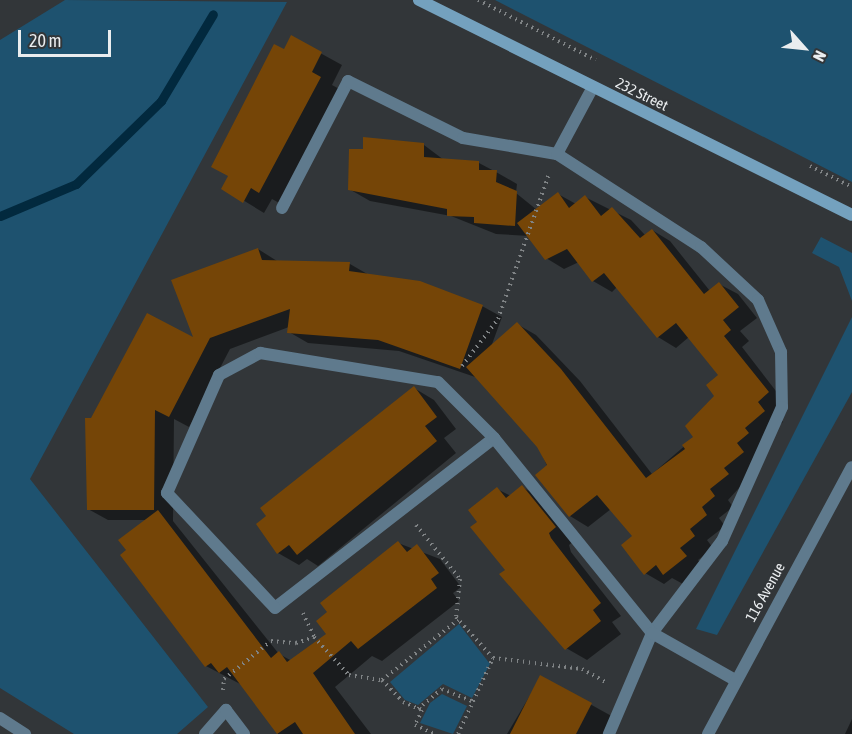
<!DOCTYPE html>
<html>
<head>
<meta charset="utf-8">
<style>
	body { margin:0 }
	#map { position:relative; width:852px; height:734px; overflow:hidden; background:#323639; font-family:"Asap Condensed",sans-serif }
	div>[style] { position:absolute }
	.green>* { inset:0; background:#1e526f }
	.shadow>* { inset:0; background:#0007 }
	.stream>* { height:9px; margin:-4.5px; padding:0 4.5px; transform-origin:4.5px; border-radius:4.5px; background:#02293e }
	.building>* { inset:0; background:#754507 }
	.path>* { height:4px; margin-top:-2px; transform-origin:0; background:repeating-linear-gradient(90deg,#808486 0 1.5px,transparent 0 6px) }
	.service>* { height:12px; margin:-6px; padding:0 6px; transform-origin:6px; border-radius:6px; background:#5f7a8d }
	.tertiary>* { height:12px; margin:-6px; padding:0 6px; transform-origin:6px; border-radius:6px; background:#5f7a8d }
	.secondary>* { height:12px; margin:-6px; padding:0 6px; transform-origin:6px; border-radius:6px; background:#74a1be }
	span { translate:-50% -50%; white-space:nowrap; text-align:center; line-height:1.15; -webkit-text-stroke:4.5px #323639; paint-order:stroke }
	.street-label { font-size:15px; color:#eaedef }
	.north { position:absolute; left:774px; top:18px; width:60px; height:60px; -webkit-text-stroke:4px #323639; paint-order:stroke; rotate:117deg; font-size:16px; font-weight:700; line-height:24px; text-align:center; color:#eaedef }
	.north::after { content:''; display:block; margin:auto; width:21px; height:27px; background:#eaedef; clip-path:polygon(50% 0,100% 100%,50% 72%,0 100%) }
	.scale { position:absolute; left:18px; top:30px; width:93px; height:27px; box-sizing:border-box; border:3px solid #eaedef; border-top:0; padding-left:8px; font-size:18px; line-height:21px; white-space:nowrap; color:#eaedef; -webkit-text-stroke:4px #323639; paint-order:stroke }
</style>
</head>
<body>
<div id="map">
	<div class="green">
		<i style="clip-path:polygon(65px 0,287px 2px,30px 479px,208px 707px,177px 734px,74px 734px,0 688px,0 40px)"></i>
		<i style="clip-path:polygon(495px 0,852px 0,852px 182px)"></i>
		<i style="clip-path:polygon(821px 237px,852px 253px,852px 301px,839px 267px,812px 253px)"></i>
		<i style="clip-path:polygon(852px 317px,852px 392px,717px 635px,696px 629px)"></i>
		<i style="clip-path:polygon(459px 624px,490px 664px,472px 698px,443px 684px,418px 705px,405px 700px,390px 682px)"></i>
		<i style="clip-path:polygon(442px 694px,467px 706px,453px 734px,420px 723px,430px 703px)"></i>
	</div>
	<div class="shadow">
		<i style="clip-path:polygon(291px 37px,342px 65px,332px 85px,341px 90px,281px 204px,272px 199px,264px 213px,223px 188px)"></i>
		<i style="clip-path:polygon(424px 145px,444px 160px,479px 163px,496px 172px,517px 184px,516px 193px,537px 210px,558px 194px,576px 204px,585px 197px,631px 220px,645px 235px,652px 230px,670px 241px,710px 291px,719px 284px,738px 294px,757px 318px,740px 331px,749px 341px,742px 347px,786px 404px,775px 413px,783px 422px,762px 439px,762px 463px,728px 500px,733px 507px,719px 518px,725px 526px,707px 540px,713px 548px,698px 560px,704px 567px,683px 584px,672px 578px,664px 584px,645px 573px,634px 536px,611px 509px,588px 527px,570px 516px,538px 446px,478px 378px,399px 351px,308px 343px,289px 332px,289px 327px,230px 349px,189px 427px,174px 419px,173px 521px,279px 654px,292px 661px,329px 634px,398px 543px,440px 559px,461px 587px,453px 593px,459px 601px,382px 661px,372px 656px,335px 687px,371px 734px,278px 734px,242px 685px,206px 666px,128px 551px,147px 520px,108px 520px,88px 509px,92px 420px,196px 340px,258px 249px,277px 261px,350px 264px,369px 275px,482px 306px,502px 317px,491px 347px,517px 324px,536px 335px,580px 381px,652px 474px,695px 437px,716px 396px,720px 375px,689px 337px,676px 348px,658px 337px,617px 287px,612px 292px,593px 281px,579px 262px,564px 269px,546px 258px,529px 236px,496px 234px,451px 216px,370px 201px,349px 189px)"></i>
		<i style="clip-path:polygon(414px 388px,434px 400px,456px 429px,444px 438px,456px 453px,318px 566px,307px 559px,299px 565px,278px 553px,258px 524px)"></i>
		<i style="clip-path:polygon(522px 487px,543px 499px,575px 540px,569px 545px,571px 552px,621px 616px,612px 622px,621px 634px,587px 660px,566px 648px,507px 570px,497px 489px,511px 496px)"></i>
		<i style="clip-path:polygon(541px 677px,617px 719px,610px 734px,507px 734px)"></i>
		<i style="clip-path:polygon(852px 719px,852px 734px,845px 734px)"></i>
	</div>
	<div class="stream">
		<i style="left:0;top:216px;width:82px;rotate:-22.8deg"></i>
		<i style="left:76px;top:184px;width:119px;rotate:-44.3deg"></i>
		<i style="left:161px;top:101px;width:101px;rotate:-59.1deg"></i>
	</div>
	<div class="building">
		<i style="clip-path:polygon(291px 35px,322px 52px,312px 72px,321px 77px,259px 193px,251px 188px,243px 203px,221px 189px,228px 176px,211px 167px,274px 44px,284px 49px)"></i>
		<i style="clip-path:polygon(363px 137px,424px 143px,424px 157px,479px 161px,479px 170px,497px 170px,496px 182px,517px 191px,515px 226px,474px 223px,474px 217px,447px 216px,447px 209px,348px 190px,349px 149px,363px 149px)"></i>
		<i style="clip-path:polygon(558px 192px,569px 208px,585px 195px,601px 216px,612px 207px,640px 238px,652px 229px,704px 294px,719px 282px,739px 307px,723px 320px,731px 330px,724px 336px,769px 392px,758px 402px,765px 411px,745px 428px,749px 433px,737px 443px,744px 452px,724px 468px,729px 474px,710px 489px,715px 496px,702px 507px,707px 515px,690px 529px,695px 536px,680px 548px,687px 556px,663px 575px,656px 565px,644px 575px,640px 570px,621px 545px,632px 536px,597px 495px,569px 517px,535px 475px,547px 465px,537px 447px,466px 367px,517px 322px,561px 369px,646px 478px,685px 449px,682px 445px,693px 437px,685px 426px,714px 396px,706px 385px,718px 375px,676px 323px,657px 338px,604px 273px,592px 282px,567px 249px,545px 260px,517px 223px)"></i>
		<i style="clip-path:polygon(258px 248px,262px 260px,350px 262px,349px 271px,420px 281px,483px 305px,460px 369px,378px 340px,287px 333px,290px 309px,210px 338px,169px 417px,155px 410px,154px 510px,87px 510px,85px 418px,91px 418px,147px 313px,193px 337px,171px 280px)"></i>
		<i style="clip-path:polygon(414px 386px,437px 417px,425px 426px,437px 441px,297px 555px,289px 545px,277px 554px,256px 524px,266px 516px,260px 508px)"></i>
		<i style="clip-path:polygon(522px 485px,556px 527px,549px 533px,551px 538px,601px 603px,593px 610px,601px 621px,565px 650px,499px 574px,505px 570px,470px 527px,477px 522px,468px 510px,497px 487px,506px 498px)"></i>
		<i style="clip-path:polygon(158px 510px,271px 658px,279px 651px,287px 662px,326px 634px,316px 621px,327px 612px,320px 603px,398px 541px,407px 552px,417px 544px,439px 573px,431px 579px,437px 588px,358px 649px,351px 641px,313px 673px,355px 734px,303px 734px,295px 722px,277px 734px,227px 667px,219px 673px,211px 663px,205px 667px,120px 555px,126px 550px,118px 540px)"></i>
		<i style="clip-path:polygon(540px 675px,592px 703px,576px 734px,510px 734px)"></i>
	</div>
	<div class="path">
		<i style="left:478px;top:0;width:132px;rotate:27deg"></i>
		<i style="left:810px;top:166px;width:47px;rotate:26.6deg"></i>
		<i style="left:462px;top:366px;width:59px;rotate:-52.5deg"></i>
		<i style="left:498px;top:319px;width:154px;rotate:-70.6deg"></i>
		<i style="left:416px;top:525px;width:70px;rotate:50.8deg"></i>
		<i style="left:460px;top:579px;width:38px;rotate:96deg"></i>
		<i style="left:456px;top:617px;width:55px;rotate:47.9deg"></i>
		<i style="left:493px;top:658px;width:90px;rotate:7deg"></i>
		<i style="left:582px;top:669px;width:29px;rotate:29deg"></i>
		<i style="left:303px;top:613px;width:26px;rotate:65deg"></i>
		<i style="left:314px;top:637px;width:52px;rotate:47.4deg"></i>
		<i style="left:349px;top:675px;width:33px;rotate:9deg"></i>
		<i style="left:382px;top:680px;width:30px;rotate:46deg"></i>
		<i style="left:403px;top:702px;width:21px;rotate:23deg"></i>
		<i style="left:422px;top:710px;width:17px;rotate:115deg"></i>
		<i style="left:415px;top:725px;width:21px;rotate:25deg"></i>
		<i style="left:382px;top:680px;width:97px;rotate:-38.3deg"></i>
		<i style="left:223px;top:690px;width:11px;rotate:-85deg"></i>
		<i style="left:224px;top:679px;width:60px;rotate:-39deg"></i>
		<i style="left:271px;top:641px;width:25px;rotate:5deg"></i>
		<i style="left:296px;top:643px;width:19px;rotate:-18deg"></i>
		<i style="left:418px;top:709px;width:31px;rotate:-40deg"></i>
		<i style="left:442px;top:689px;width:35px;rotate:22deg"></i>
		<i style="left:458px;top:734px;width:84px;rotate:-65.3deg"></i>
	</div>
	<div class="service">
		<i style="left:557px;top:154px;width:76px;rotate:-61.8deg"></i>
		<i style="left:282px;top:208px;width:143px;rotate:-62.5deg"></i>
		<i style="left:348px;top:81px;width:128px;rotate:26.4deg"></i>
		<i style="left:463px;top:138px;width:95px;rotate:9.7deg"></i>
		<i style="left:557px;top:154px;width:171px;rotate:32.9deg"></i>
		<i style="left:701px;top:247px;width:78px;rotate:42.9deg"></i>
		<i style="left:758px;top:300px;width:57px;rotate:66.1deg"></i>
		<i style="left:781px;top:352px;width:55px;rotate:89deg"></i>
		<i style="left:782px;top:407px;width:147px;rotate:114.1deg"></i>
		<i style="left:722px;top:541px;width:116px;rotate:127.3deg"></i>
		<i style="left:652px;top:633px;width:110px;rotate:113.1deg"></i>
		<i style="left:494px;top:438px;width:277px;rotate:142.2deg"></i>
		<i style="left:275px;top:608px;width:158px;rotate:-133.2deg"></i>
		<i style="left:167px;top:493px;width:129px;rotate:-66.2deg"></i>
		<i style="left:219px;top:375px;width:47px;rotate:-28.2deg"></i>
		<i style="left:260px;top:353px;width:180px;rotate:9.3deg"></i>
		<i style="left:438px;top:382px;width:79px;rotate:45deg"></i>
		<i style="left:494px;top:438px;width:251px;rotate:51deg"></i>
		<i style="left:652px;top:633px;width:95px;rotate:29.5deg"></i>
		<i style="left:205px;top:734px;width:32px;rotate:-49deg"></i>
		<i style="left:226px;top:710px;width:30px;rotate:53deg"></i>
	</div>
	<div class="tertiary">
		<i style="left:0;top:718px;width:30px;rotate:33deg"></i>
		<i style="left:708px;top:734px;width:303px;rotate:-61.7deg"></i>
	</div>
	<div class="secondary">
		<i style="left:419px;top:0;width:483px;rotate:26.4deg"></i>
	</div>
	<div class="street-label">
		<span style="left:642px;top:94px;rotate:26deg">232 Street</span>
		<span style="left:765px;top:592px;rotate:-61deg">116 Avenue</span>
	</div>
	<div class="north">N</div>
	<div class="scale">20 m</div>
</div>
</body>
</html>
